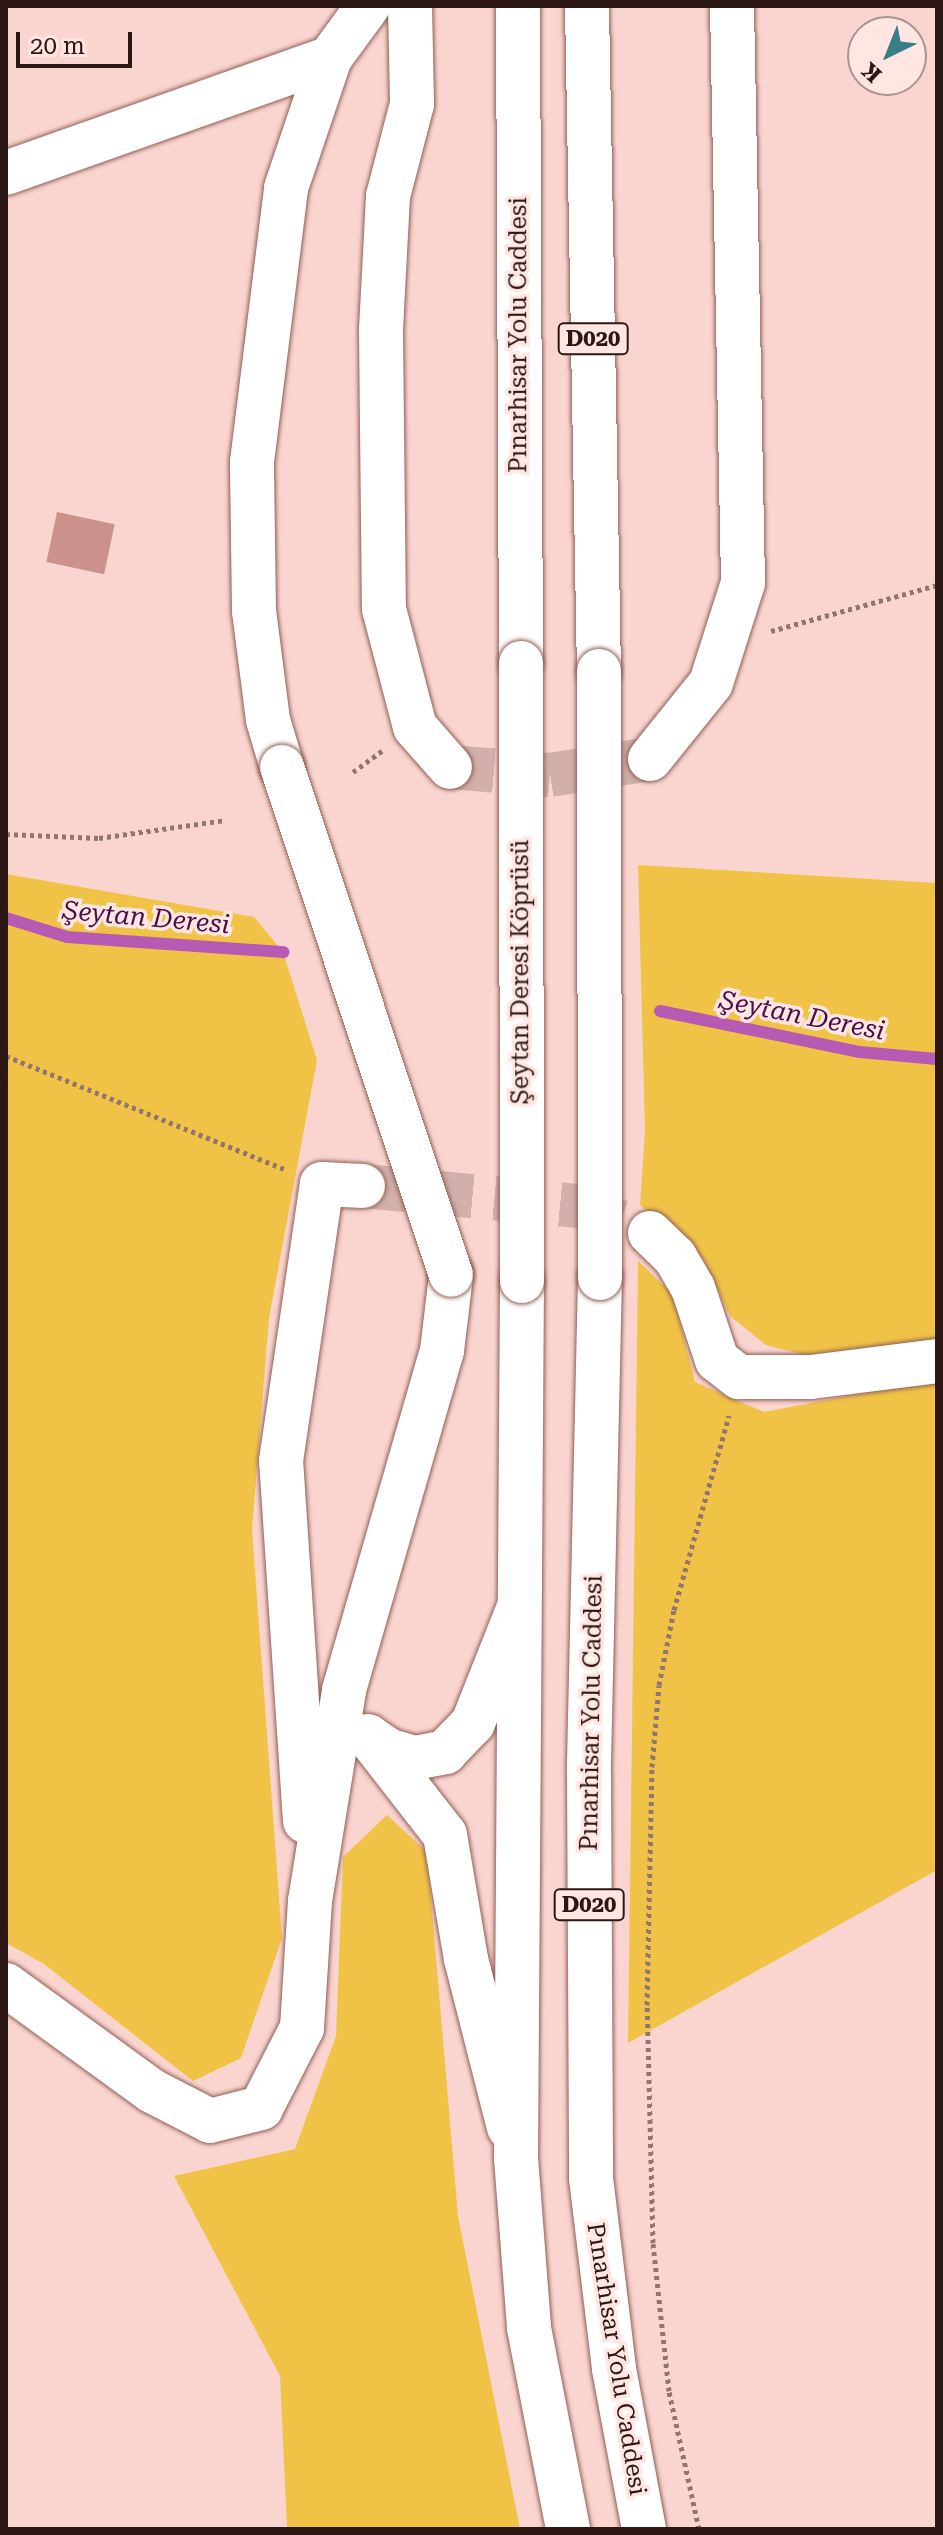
<!DOCTYPE html>
<html>
<head>
<meta charset="utf-8">
<style>
	body { margin:0 }
	#map { position:relative; width:943px; height:2535px; overflow:hidden; background:#fad5d0; font-family:"Roboto Serif",serif }
	div>[style] { position:absolute }
	.green>* { inset:0; background:#f0c347 }
	.stream>* { height:12px; margin:-6px; padding:0 6px; transform-origin:6px; border-radius:6px; background:#b75ab4 }
	.building>* { inset:0; background:#ca928a; transform-origin:0 0 }
	.minor-tunnel>* { height:44px; margin-top:-22px; transform-origin:0; background:repeating-linear-gradient(90deg,#d1afaa 0 44px,transparent 0 66px) }
	.path>* { height:5px; margin-top:-2.5px; transform-origin:0; background:repeating-linear-gradient(90deg,#927571 0 4px,transparent 0 8px) }
	.roads { filter:drop-shadow(0 0 2px #915e56) drop-shadow(0 0 2px #915e56) }
	.minor>* { height:44px; margin:-22px; padding:0 22px; transform-origin:22px; border-radius:22px; background:#fff }
	.highway>* { height:44px; margin:-22px; padding:0 22px; transform-origin:22px; border-radius:22px; background:#fff }
	.bridges { filter:drop-shadow(0 0 2px #915e56) drop-shadow(0 0 2px #915e56) }
	.minor-bridge>* { height:44px; margin:-22px; padding:0 22px; transform-origin:22px; border-radius:22px; background:#fff }
	.highway-bridge>* { height:44px; margin:-22px; padding:0 22px; transform-origin:22px; border-radius:22px; background:#fff }
	span { translate:-50% -50%; white-space:nowrap; text-align:center; line-height:1.15; -webkit-text-stroke:7px #ffe6e2; paint-order:stroke }
	.shield-label span { padding:2px 6px; background:#ffe6e2; border:2px solid; border-radius:6px; -webkit-text-stroke-width:0 }
	.shield-label { font-size:22px; color:#2c1714; font-weight:700 }
	.street-label { font-size:24px; color:#2c1714 }
	.water-label { font-size:26px; color:#490d48; font-style:italic }
	.frame { position:absolute; inset:0; border:8px solid #2c1714; pointer-events:none }
	.north { position:absolute; left:847px; top:16px; width:80px; height:80px; box-sizing:border-box; background:#ffe6e2; border:2px solid #ab9390; border-radius:50%; rotate:223deg; font-size:22px; font-weight:700; line-height:32px; text-align:center; color:#2c1714 }
	.north::after { content:''; display:block; margin:auto; width:28px; height:36px; background:#387e89; clip-path:polygon(50% 0,100% 100%,50% 72%,0 100%) }
	.scale { position:absolute; left:16px; top:32px; width:116px; height:36px; box-sizing:border-box; border:4px solid #2c1714; border-top:0; padding-left:10px; font-size:24px; line-height:28px; white-space:nowrap; color:#2c1714; -webkit-text-stroke:6px #ffe6e2; paint-order:stroke }
</style>
</head>
<body>
<div id="map">
	<div class="green">
		<i style="clip-path:polygon(638px 865px,937px 883px,937px 1346px,824px 1360px,766px 1345px,730px 1316px,704px 1260px,640px 1205px,645px 1132px)"></i>
		<i style="clip-path:polygon(6px 874px,254px 917px,283px 952px,317px 1060px,269px 1318px,252px 1530px,282px 1938px,241px 2058px,193px 2081px,44px 1964px,6px 1943px)"></i>
		<i style="clip-path:polygon(638px 1261px,673px 1294px,695px 1382px,764px 1412px,937px 1379px,937px 1870px,628px 2043px)"></i>
		<i style="clip-path:polygon(387px 1815px,427px 1852px,458px 2216px,520px 2529px,287px 2529px,280px 2376px,174px 2176px,295px 2149px,336px 2036px,343px 1857px)"></i>
	</div>
	<div class="stream">
		<i style="left:6px;top:918px;width:64px;rotate:17.3deg"></i>
		<i style="left:67px;top:937px;width:217px;rotate:4deg"></i>
		<i style="left:660px;top:1011px;width:204px;rotate:11.6deg"></i>
		<i style="left:860px;top:1052px;width:77px;rotate:5.2deg"></i>
	</div>
	<div class="building">
		<i style="left:57px;top:512px;width:59px;height:51px;rotate:12deg"></i>
	</div>
	<div class="minor-tunnel">
		<i style="left:450px;top:767px;width:100px;rotate:4.6deg"></i>
		<i style="left:550px;top:775px;width:101px;rotate:-9.1deg"></i>
		<i style="left:363px;top:1186px;width:217px;rotate:5.3deg"></i>
		<i style="left:579px;top:1206px;width:76px;rotate:20.8deg"></i>
	</div>
	<div class="path">
		<i style="left:771px;top:631px;width:172px;rotate:-15.5deg"></i>
		<i style="left:353px;top:772px;width:36px;rotate:-36deg"></i>
		<i style="left:6px;top:834px;width:93px;rotate:2.5deg"></i>
		<i style="left:99px;top:838px;width:127px;rotate:-8.1deg"></i>
		<i style="left:6px;top:1056px;width:300px;rotate:22.1deg"></i>
		<i style="left:699px;top:2529px;width:141px;rotate:-102.3deg"></i>
		<i style="left:669px;top:2391px;width:149px;rotate:-96.2deg"></i>
		<i style="left:653px;top:2243px;width:238px;rotate:-91.4deg"></i>
		<i style="left:647px;top:2005px;width:238px;rotate:-88.8deg"></i>
		<i style="left:652px;top:1767px;width:82px;rotate:-85.1deg"></i>
		<i style="left:659px;top:1685px;width:76px;rotate:-78.7deg"></i>
		<i style="left:674px;top:1610px;width:202px;rotate:-74.2deg"></i>
	</div>
	<div class="roads">
		<div class="minor">
			<i style="left:410px;top:6px;width:98px;rotate:88.8deg"></i>
			<i style="left:412px;top:104px;width:95px;rotate:104.6deg"></i>
			<i style="left:388px;top:196px;width:135px;rotate:93deg"></i>
			<i style="left:381px;top:331px;width:278px;rotate:89.4deg"></i>
			<i style="left:384px;top:609px;width:122px;rotate:75.3deg"></i>
			<i style="left:415px;top:727px;width:53px;rotate:48.8deg"></i>
			<i style="left:6px;top:173px;width:344px;rotate:-19.5deg"></i>
			<i style="left:650px;top:759px;width:97px;rotate:-51.2deg"></i>
			<i style="left:711px;top:683px;width:105px;rotate:-72.3deg"></i>
			<i style="left:743px;top:583px;width:577px;rotate:-91.09deg"></i>
			<i style="left:282px;top:767px;width:49px;rotate:-106.6deg"></i>
			<i style="left:268px;top:720px;width:110px;rotate:-97.3deg"></i>
			<i style="left:254px;top:611px;width:149px;rotate:-90.8deg"></i>
			<i style="left:252px;top:462px;width:276px;rotate:-82.9deg"></i>
			<i style="left:286px;top:188px;width:137px;rotate:-71.3deg"></i>
			<i style="left:330px;top:58px;width:64px;rotate:-53.8deg"></i>
			<i style="left:650px;top:1233px;width:35px;rotate:44deg"></i>
			<i style="left:675px;top:1257px;width:36px;rotate:60deg"></i>
			<i style="left:693px;top:1288px;width:76px;rotate:71.6deg"></i>
			<i style="left:717px;top:1360px;width:28px;rotate:38deg"></i>
			<i style="left:739px;top:1377px;width:72px"></i>
			<i style="left:811px;top:1377px;width:127px;rotate:-7.2deg"></i>
			<i style="left:368px;top:1736px;width:125px;rotate:52.1deg"></i>
			<i style="left:445px;top:1835px;width:126px;rotate:80.4deg"></i>
			<i style="left:466px;top:1959px;width:174px;rotate:75.7deg"></i>
			<i style="left:369px;top:1737px;width:25px;rotate:34deg"></i>
			<i style="left:390px;top:1751px;width:26px;rotate:16deg"></i>
			<i style="left:415px;top:1758px;width:31px;rotate:-11deg"></i>
			<i style="left:445px;top:1752px;width:40px;rotate:-46deg"></i>
			<i style="left:473px;top:1723px;width:125px;rotate:-68.4deg"></i>
			<i style="left:305px;top:1821px;width:361px;rotate:-93.8deg"></i>
			<i style="left:281px;top:1461px;width:280px;rotate:-81.6deg"></i>
			<i style="left:322px;top:1184px;width:41px;rotate:2.8deg"></i>
			<i style="left:6px;top:1985px;width:180px;rotate:36deg"></i>
			<i style="left:152px;top:2091px;width:65px;rotate:27.3deg"></i>
			<i style="left:210px;top:2121px;width:53px;rotate:-14.3deg"></i>
			<i style="left:261px;top:2108px;width:90px;rotate:-62.9deg"></i>
			<i style="left:302px;top:2028px;width:127px;rotate:-86.4deg"></i>
			<i style="left:310px;top:1901px;width:214px;rotate:-80.8deg"></i>
			<i style="left:344px;top:1690px;width:353px;rotate:-73.9deg"></i>
			<i style="left:442px;top:1351px;width:77px;rotate:-83.2deg"></i>
		</div>
		<div class="highway">
			<i style="left:518px;top:6px;width:657px;rotate:89.74deg"></i>
			<i style="left:587px;top:6px;width:665px;rotate:88.97deg"></i>
			<i style="left:600px;top:1278px;width:495px;rotate:91.3deg"></i>
			<i style="left:589px;top:1773px;width:405px;rotate:89.7deg"></i>
			<i style="left:591px;top:2178px;width:192px;rotate:83.1deg"></i>
			<i style="left:614px;top:2369px;width:163px;rotate:79.4deg"></i>
			<i style="left:522px;top:1281px;width:877px;rotate:90.39deg"></i>
			<i style="left:516px;top:2158px;width:170px;rotate:85.6deg"></i>
			<i style="left:529px;top:2328px;width:205px;rotate:79deg"></i>
		</div>
	</div>
	<div class="bridges">
		<div class="minor-bridge">
			<i style="left:282px;top:767px;width:535px;rotate:71.6deg"></i>
		</div>
		<div class="highway-bridge">
			<i style="left:521px;top:663px;width:618px;rotate:89.91deg"></i>
			<i style="left:599px;top:671px;width:607px;rotate:89.91deg"></i>
		</div>
	</div>
	<div class="shield-label">
		<span style="left:593px;top:339px">D020</span>
		<span style="left:589px;top:1905px">D020</span>
	</div>
	<div class="street-label">
		<span style="left:519px;top:335px;rotate:-90deg">Pınarhisar Yolu Caddesi</span>
		<span style="left:521px;top:972px;rotate:-90deg">Şeytan Deresi Köprüsü</span>
		<span style="left:592px;top:1713px;rotate:-89deg">Pınarhisar Yolu Caddesi</span>
		<span style="left:616px;top:2359px;rotate:81deg">Pınarhisar Yolu Caddesi</span>
	</div>
	<div class="water-label">
		<span style="left:146px;top:918px;rotate:5deg">Şeytan Deresi</span>
		<span style="left:802px;top:1016px;rotate:11deg">Şeytan Deresi</span>
	</div>
	<div class="frame"></div>
	<div class="north">K</div>
	<div class="scale">20 m</div>
</div>
</body>
</html>
